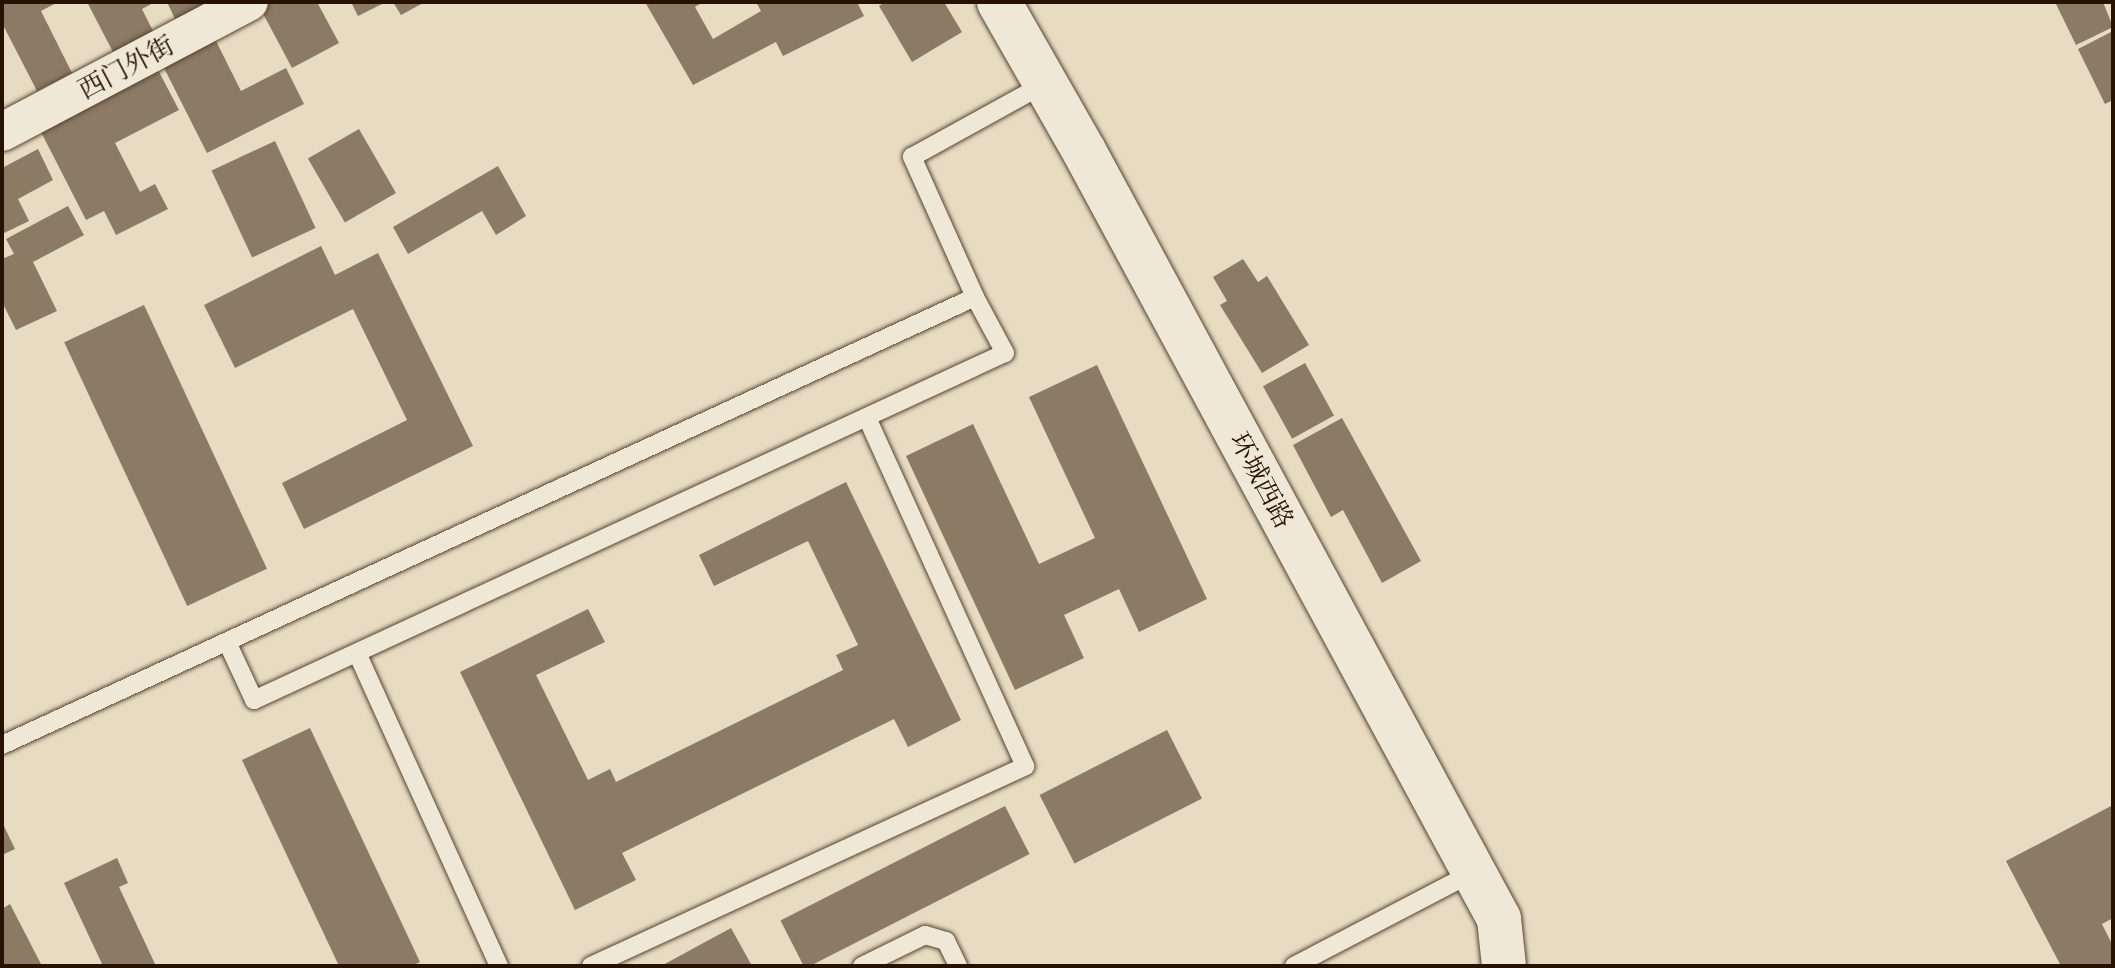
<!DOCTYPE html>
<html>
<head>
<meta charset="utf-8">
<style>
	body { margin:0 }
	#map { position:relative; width:2115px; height:968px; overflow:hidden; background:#e7dbc1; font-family:"Gentium Book Plus","Noto Serif SC",serif }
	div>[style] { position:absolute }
	.building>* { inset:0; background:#8b7a64; transform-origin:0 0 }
	.roads { filter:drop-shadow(0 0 2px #574430) drop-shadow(0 0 2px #574430) }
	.service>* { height:18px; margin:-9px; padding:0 9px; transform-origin:9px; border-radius:9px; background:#efe8d7 }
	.minor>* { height:38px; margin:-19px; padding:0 19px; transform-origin:19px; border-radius:19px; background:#efe8d7 }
	.tertiary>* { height:44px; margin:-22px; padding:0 22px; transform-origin:22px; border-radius:22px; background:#efe8d7 }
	span { translate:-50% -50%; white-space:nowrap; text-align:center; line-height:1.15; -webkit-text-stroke:6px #efe8d7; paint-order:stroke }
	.street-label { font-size:26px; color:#271100 }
	.frame { position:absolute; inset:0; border:4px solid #271100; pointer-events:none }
</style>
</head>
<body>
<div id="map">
	<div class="building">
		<i style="clip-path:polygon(2px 2px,58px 2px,41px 11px,72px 73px,37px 91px,2px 23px)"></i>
		<i style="clip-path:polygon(87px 2px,155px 2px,142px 9px,153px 31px,113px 52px)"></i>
		<i style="clip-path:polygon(167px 2px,218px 2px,177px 23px)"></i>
		<i style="clip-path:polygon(267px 2px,317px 2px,339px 43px,292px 68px,259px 6px)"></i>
		<i style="clip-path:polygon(351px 2px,386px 2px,358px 16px)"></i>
		<i style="clip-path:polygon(393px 2px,425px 2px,401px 15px)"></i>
		<i style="clip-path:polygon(645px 2px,703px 2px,695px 7px,713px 39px,761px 11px,756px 2px,857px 2px,864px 16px,783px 56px,776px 42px,693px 85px)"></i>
		<i style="clip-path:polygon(885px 2px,944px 2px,962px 32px,912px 62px,879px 6px)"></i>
		<i style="clip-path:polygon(2055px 2px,2103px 2px,2113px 27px,2076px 45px)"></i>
		<i style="clip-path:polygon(211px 31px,241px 91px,286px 68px,304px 104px,207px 153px,159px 58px)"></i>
		<i style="clip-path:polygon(2113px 31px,2113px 100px,2105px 104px,2078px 49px)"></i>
		<i style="clip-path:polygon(157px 68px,179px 110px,115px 143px,140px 192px,155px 184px,168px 209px,116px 235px,104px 211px,86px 220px,39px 128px)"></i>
		<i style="left:359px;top:129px;width:74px;height:59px;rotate:60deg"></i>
		<i style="left:275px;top:141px;width:96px;height:70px;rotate:65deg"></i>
		<i style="clip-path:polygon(38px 149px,53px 180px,18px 199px,29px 221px,2px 234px,2px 168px)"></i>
		<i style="clip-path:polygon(498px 166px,526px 216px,496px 235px,482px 211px,408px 254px,393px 227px)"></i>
		<i style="clip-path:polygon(68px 206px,84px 235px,33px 262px,57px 311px,16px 330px,2px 302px,2px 259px,14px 254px,6px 239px)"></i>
		<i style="clip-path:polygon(321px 246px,335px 275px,378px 253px,473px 446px,304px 529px,282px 483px,407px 420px,353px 309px,235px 368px,204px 305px)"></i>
		<i style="clip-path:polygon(1243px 259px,1258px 282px,1267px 276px,1309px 345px,1262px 373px,1220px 305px,1227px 301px,1213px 277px)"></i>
		<i style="left:144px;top:305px;width:291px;height:88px;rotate:65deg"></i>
		<i style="left:1305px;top:363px;width:60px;height:48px;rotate:61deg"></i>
		<i style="clip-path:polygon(1097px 365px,1207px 599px,1139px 632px,1119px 589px,1064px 615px,1084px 658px,1015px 690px,906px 456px,973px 424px,1039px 564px,1095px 538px,1029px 397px)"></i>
		<i style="clip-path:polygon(1342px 418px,1421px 561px,1382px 583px,1343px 510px,1331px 517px,1293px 445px)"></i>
		<i style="clip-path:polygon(846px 482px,961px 720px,908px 747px,894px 719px,622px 853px,636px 880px,575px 910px,460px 672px,588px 609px,605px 642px,536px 675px,588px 780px,610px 769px,616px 782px,843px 670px,836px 655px,858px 645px,808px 541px,714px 586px,699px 555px)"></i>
		<i style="clip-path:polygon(310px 728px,420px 962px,412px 966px,339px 966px,242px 760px)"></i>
		<i style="left:1167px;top:730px;width:77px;height:143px;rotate:63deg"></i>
		<i style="clip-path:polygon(2113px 805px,2113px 918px,2102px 924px,2113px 946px,2113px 966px,2061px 966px,2006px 861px)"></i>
		<i style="left:1005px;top:806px;width:54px;height:252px;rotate:63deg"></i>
		<i style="clip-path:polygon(2px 822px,15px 849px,2px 855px)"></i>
		<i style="clip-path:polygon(117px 858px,128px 883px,119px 887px,156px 966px,103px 966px,64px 883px)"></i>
		<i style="clip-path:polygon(10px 904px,42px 966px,2px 966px,2px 909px)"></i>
		<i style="clip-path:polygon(731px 928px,752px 966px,661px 966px)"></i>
	</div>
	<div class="roads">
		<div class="service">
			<i style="left:227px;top:642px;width:64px;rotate:65deg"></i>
			<i style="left:254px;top:700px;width:827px;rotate:-24.8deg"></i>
			<i style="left:1005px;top:353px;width:64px;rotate:-118.2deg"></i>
			<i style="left:357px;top:653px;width:344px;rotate:65.6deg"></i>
			<i style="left:2px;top:745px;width:1071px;rotate:-24.72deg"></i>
			<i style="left:975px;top:297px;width:154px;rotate:-114.2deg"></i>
			<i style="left:912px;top:157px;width:153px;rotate:-28.9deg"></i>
			<i style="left:591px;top:966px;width:478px;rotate:-24.7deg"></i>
			<i style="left:1025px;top:766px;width:383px;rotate:-114.4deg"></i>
			<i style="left:862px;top:966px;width:70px;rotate:-26.2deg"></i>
			<i style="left:925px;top:935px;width:22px;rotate:16deg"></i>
			<i style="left:946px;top:941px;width:28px;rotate:64deg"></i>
			<i style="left:1294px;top:966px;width:203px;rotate:-27.6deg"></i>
		</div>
		<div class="minor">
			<i style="left:2px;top:132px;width:279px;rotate:-27.8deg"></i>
		</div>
		<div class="tertiary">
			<i style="left:999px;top:2px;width:172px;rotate:60.3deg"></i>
			<i style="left:1084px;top:151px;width:873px;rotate:61.61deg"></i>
			<i style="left:1499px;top:919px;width:47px;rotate:83.9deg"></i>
		</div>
	</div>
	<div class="street-label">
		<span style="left:126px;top:67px;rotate:-28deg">西门外街</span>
		<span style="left:1262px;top:480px;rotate:62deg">环城西路</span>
	</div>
	<div class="frame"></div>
</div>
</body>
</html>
